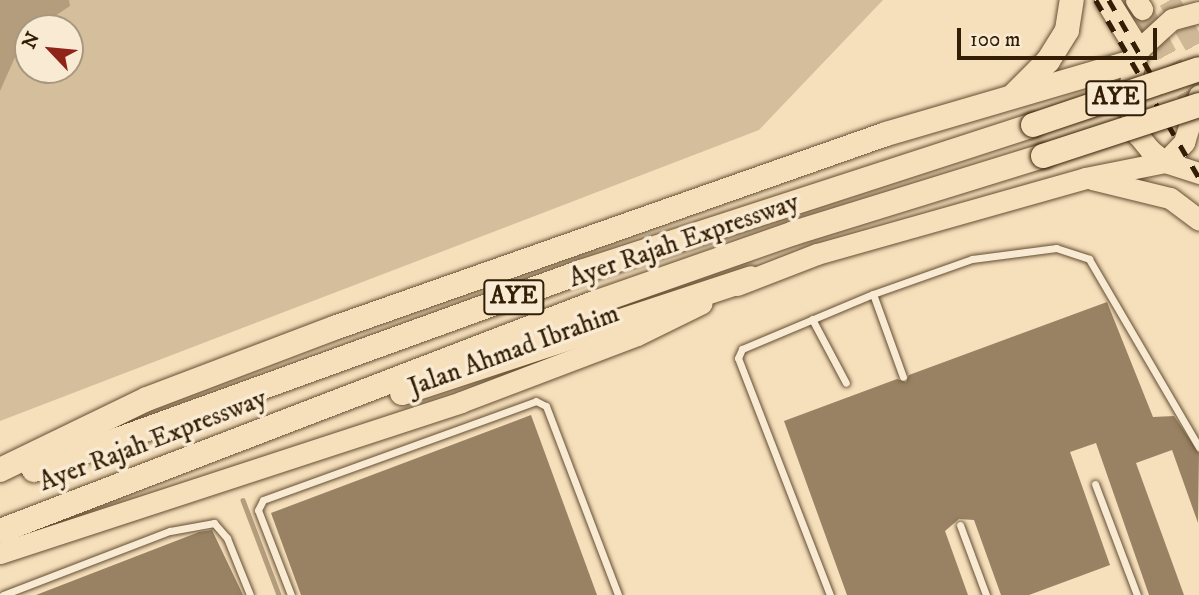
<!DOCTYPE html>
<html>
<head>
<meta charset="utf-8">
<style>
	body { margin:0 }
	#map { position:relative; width:1199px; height:595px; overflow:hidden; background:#f6dfbb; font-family:"IM FELL DW Pica",serif }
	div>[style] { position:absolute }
	.green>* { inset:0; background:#d5be9c }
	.water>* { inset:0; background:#b39d7d }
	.stream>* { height:4.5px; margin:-2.25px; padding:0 2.25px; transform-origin:2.25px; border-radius:2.25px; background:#b39d7d }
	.building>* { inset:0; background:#988263 }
	.primary-tunnel>* { height:21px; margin-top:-10.5px; transform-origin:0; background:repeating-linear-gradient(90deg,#cfb896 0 21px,transparent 0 31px) }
	.roads { filter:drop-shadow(0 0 2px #634e32) drop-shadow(0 0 2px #634e32) }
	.service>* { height:7px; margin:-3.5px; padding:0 3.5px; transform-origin:3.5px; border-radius:3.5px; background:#f9ead3 }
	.primary>* { height:21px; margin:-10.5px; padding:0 10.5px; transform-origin:10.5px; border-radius:10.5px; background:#f6dfbb }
	.motorway>* { height:24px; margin:-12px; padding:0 12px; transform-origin:12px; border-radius:12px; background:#f6dfbb }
	.rail>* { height:4.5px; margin-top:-2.25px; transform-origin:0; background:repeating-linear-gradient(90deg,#321e04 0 12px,transparent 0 24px) }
	.bridges { filter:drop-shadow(0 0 2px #321e04) drop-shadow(0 0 2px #321e04) }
	.motorway-bridge>* { height:24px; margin:-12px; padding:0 12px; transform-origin:12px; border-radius:12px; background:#f6dfbb }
	span { translate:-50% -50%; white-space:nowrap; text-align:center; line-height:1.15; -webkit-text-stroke:7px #f9ead3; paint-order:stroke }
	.shield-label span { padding:2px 5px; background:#f9ead3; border:2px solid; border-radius:5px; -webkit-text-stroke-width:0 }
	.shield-label { font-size:24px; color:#321e04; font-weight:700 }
	.street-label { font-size:26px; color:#321e04 }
	.north { position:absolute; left:14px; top:14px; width:70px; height:70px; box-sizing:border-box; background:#f9ead3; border:2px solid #a99880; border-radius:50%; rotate:296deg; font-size:19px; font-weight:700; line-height:28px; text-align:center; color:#321e04 }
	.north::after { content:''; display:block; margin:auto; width:24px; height:32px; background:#8f2418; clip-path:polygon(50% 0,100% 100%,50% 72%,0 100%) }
	.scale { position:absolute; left:957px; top:28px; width:200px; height:32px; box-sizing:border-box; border:4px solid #321e04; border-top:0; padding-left:9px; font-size:21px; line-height:24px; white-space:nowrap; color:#321e04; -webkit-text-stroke:5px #f9ead3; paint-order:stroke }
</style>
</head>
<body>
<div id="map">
	<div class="green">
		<i style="clip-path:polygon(evenodd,0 0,883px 0,759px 130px,0 421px,0 0,28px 28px,70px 28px,70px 70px,28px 70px,28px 28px)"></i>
	</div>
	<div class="water">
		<i style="clip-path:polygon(0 0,69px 0,70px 6px,37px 28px,28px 28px,0 91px)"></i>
	</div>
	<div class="stream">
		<i style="left:243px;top:500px;width:102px;rotate:69.2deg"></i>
	</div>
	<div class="building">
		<i style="clip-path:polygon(1107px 302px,1153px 417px,1174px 416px,1199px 453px,1198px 523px,1172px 450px,1136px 463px,1184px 595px,1149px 595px,1096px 443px,1070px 452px,1110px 565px,1029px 595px,1001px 595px,974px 520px,959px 519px,945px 531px,968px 595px,847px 595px,784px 421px,897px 379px,906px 382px,909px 375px)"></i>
		<i style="clip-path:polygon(531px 415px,597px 595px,301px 595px,271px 513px)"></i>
		<i style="clip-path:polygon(212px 530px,243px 595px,36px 595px,199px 532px)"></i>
	</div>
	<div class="primary-tunnel">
		<i style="left:1169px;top:0;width:60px;rotate:60deg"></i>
		<i style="left:1142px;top:9px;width:119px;rotate:61.5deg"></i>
	</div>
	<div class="roads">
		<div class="service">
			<i style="left:873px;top:294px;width:88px;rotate:70.1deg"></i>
			<i style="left:812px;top:319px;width:72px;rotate:62deg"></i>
			<i style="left:1095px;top:484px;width:119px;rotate:69.3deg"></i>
			<i style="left:960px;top:525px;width:75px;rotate:69.6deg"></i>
			<i style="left:3px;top:595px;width:179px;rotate:-21deg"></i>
			<i style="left:170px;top:531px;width:45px;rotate:-10.3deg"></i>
			<i style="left:214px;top:523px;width:20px;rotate:49deg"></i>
			<i style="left:227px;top:538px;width:61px;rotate:68deg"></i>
			<i style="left:291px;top:595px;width:91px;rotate:-111.2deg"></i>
			<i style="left:258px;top:510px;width:11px;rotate:-63deg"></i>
			<i style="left:263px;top:500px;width:290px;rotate:-19.9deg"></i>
			<i style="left:536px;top:401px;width:11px;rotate:27deg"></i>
			<i style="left:546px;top:406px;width:202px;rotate:69.1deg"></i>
			<i style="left:830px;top:595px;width:254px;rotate:-111.2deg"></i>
			<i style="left:738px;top:358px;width:10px;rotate:-66deg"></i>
			<i style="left:742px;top:349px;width:142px;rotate:-22.8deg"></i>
			<i style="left:873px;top:294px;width:105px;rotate:-19.5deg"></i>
			<i style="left:972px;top:259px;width:85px;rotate:-7.5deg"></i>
			<i style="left:1056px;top:248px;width:35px;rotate:18deg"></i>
			<i style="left:1089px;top:259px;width:218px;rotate:59.7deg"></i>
		</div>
		<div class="primary">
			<i style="left:1136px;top:0;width:11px;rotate:56deg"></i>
			<i style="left:1199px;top:12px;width:28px;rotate:165deg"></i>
			<i style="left:1172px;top:19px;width:46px;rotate:137.6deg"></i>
			<i style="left:1138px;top:50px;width:50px;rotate:103.8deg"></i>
			<i style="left:1126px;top:99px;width:38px;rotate:72deg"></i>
			<i style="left:1138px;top:135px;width:19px;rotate:51deg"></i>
			<i style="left:1150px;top:150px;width:19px;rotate:39deg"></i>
			<i style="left:1165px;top:162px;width:36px;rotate:18deg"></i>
			<i style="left:1165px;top:162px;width:28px;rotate:-46deg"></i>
			<i style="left:1184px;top:142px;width:49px;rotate:-72.3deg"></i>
			<i style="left:1092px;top:179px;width:80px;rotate:13.7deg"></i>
			<i style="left:1170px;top:198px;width:36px;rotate:37deg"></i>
			<i style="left:737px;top:285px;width:86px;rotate:-21.2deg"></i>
			<i style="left:817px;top:254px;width:279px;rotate:-15.8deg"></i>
			<i style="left:1085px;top:178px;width:82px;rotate:-11.3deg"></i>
			<i style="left:0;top:553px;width:485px;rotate:-18.1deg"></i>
			<i style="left:461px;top:402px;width:188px;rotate:-20.8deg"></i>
			<i style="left:637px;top:335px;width:72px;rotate:-26.2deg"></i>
		</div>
		<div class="motorway">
			<i style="left:1107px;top:0;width:59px;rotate:58.2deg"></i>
			<i style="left:1014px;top:95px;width:48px;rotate:-45deg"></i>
			<i style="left:1048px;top:61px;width:36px;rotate:-58deg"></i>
			<i style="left:1067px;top:30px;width:30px;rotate:-81deg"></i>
			<i style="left:402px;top:393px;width:367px;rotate:-18.2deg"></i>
			<i style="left:0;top:470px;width:163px;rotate:-25.8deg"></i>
			<i style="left:147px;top:399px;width:200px;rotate:-20.8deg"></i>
			<i style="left:334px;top:328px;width:585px;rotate:-19.36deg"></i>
			<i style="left:886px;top:134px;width:256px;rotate:-16.3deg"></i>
			<i style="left:34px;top:470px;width:582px;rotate:-19.9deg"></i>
			<i style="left:581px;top:272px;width:475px;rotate:-18deg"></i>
			<i style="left:0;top:531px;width:639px;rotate:-20.99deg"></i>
			<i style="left:597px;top:302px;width:209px;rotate:-19.3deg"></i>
			<i style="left:794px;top:233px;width:261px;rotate:-17.2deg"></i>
		</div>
	</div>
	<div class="rail">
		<i style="left:1096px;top:0;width:206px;rotate:59.9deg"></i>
		<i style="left:1109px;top:0;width:112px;rotate:60.4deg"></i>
	</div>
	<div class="bridges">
		<div class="motorway-bridge">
			<i style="left:1033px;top:125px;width:175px;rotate:-18.6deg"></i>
			<i style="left:1043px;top:156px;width:164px;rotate:-18.1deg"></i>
		</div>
	</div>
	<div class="shield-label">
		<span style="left:1116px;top:98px">AYE</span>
		<span style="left:514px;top:297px">AYE</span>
	</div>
	<div class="street-label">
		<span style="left:684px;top:241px;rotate:-19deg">Ayer Rajah Expressway</span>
		<span style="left:514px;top:351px;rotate:-20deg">Jalan Ahmad Ibrahim</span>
		<span style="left:153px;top:441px;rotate:-21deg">Ayer Rajah Expressway</span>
	</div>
	<div class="north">N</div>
	<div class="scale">100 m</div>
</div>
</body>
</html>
